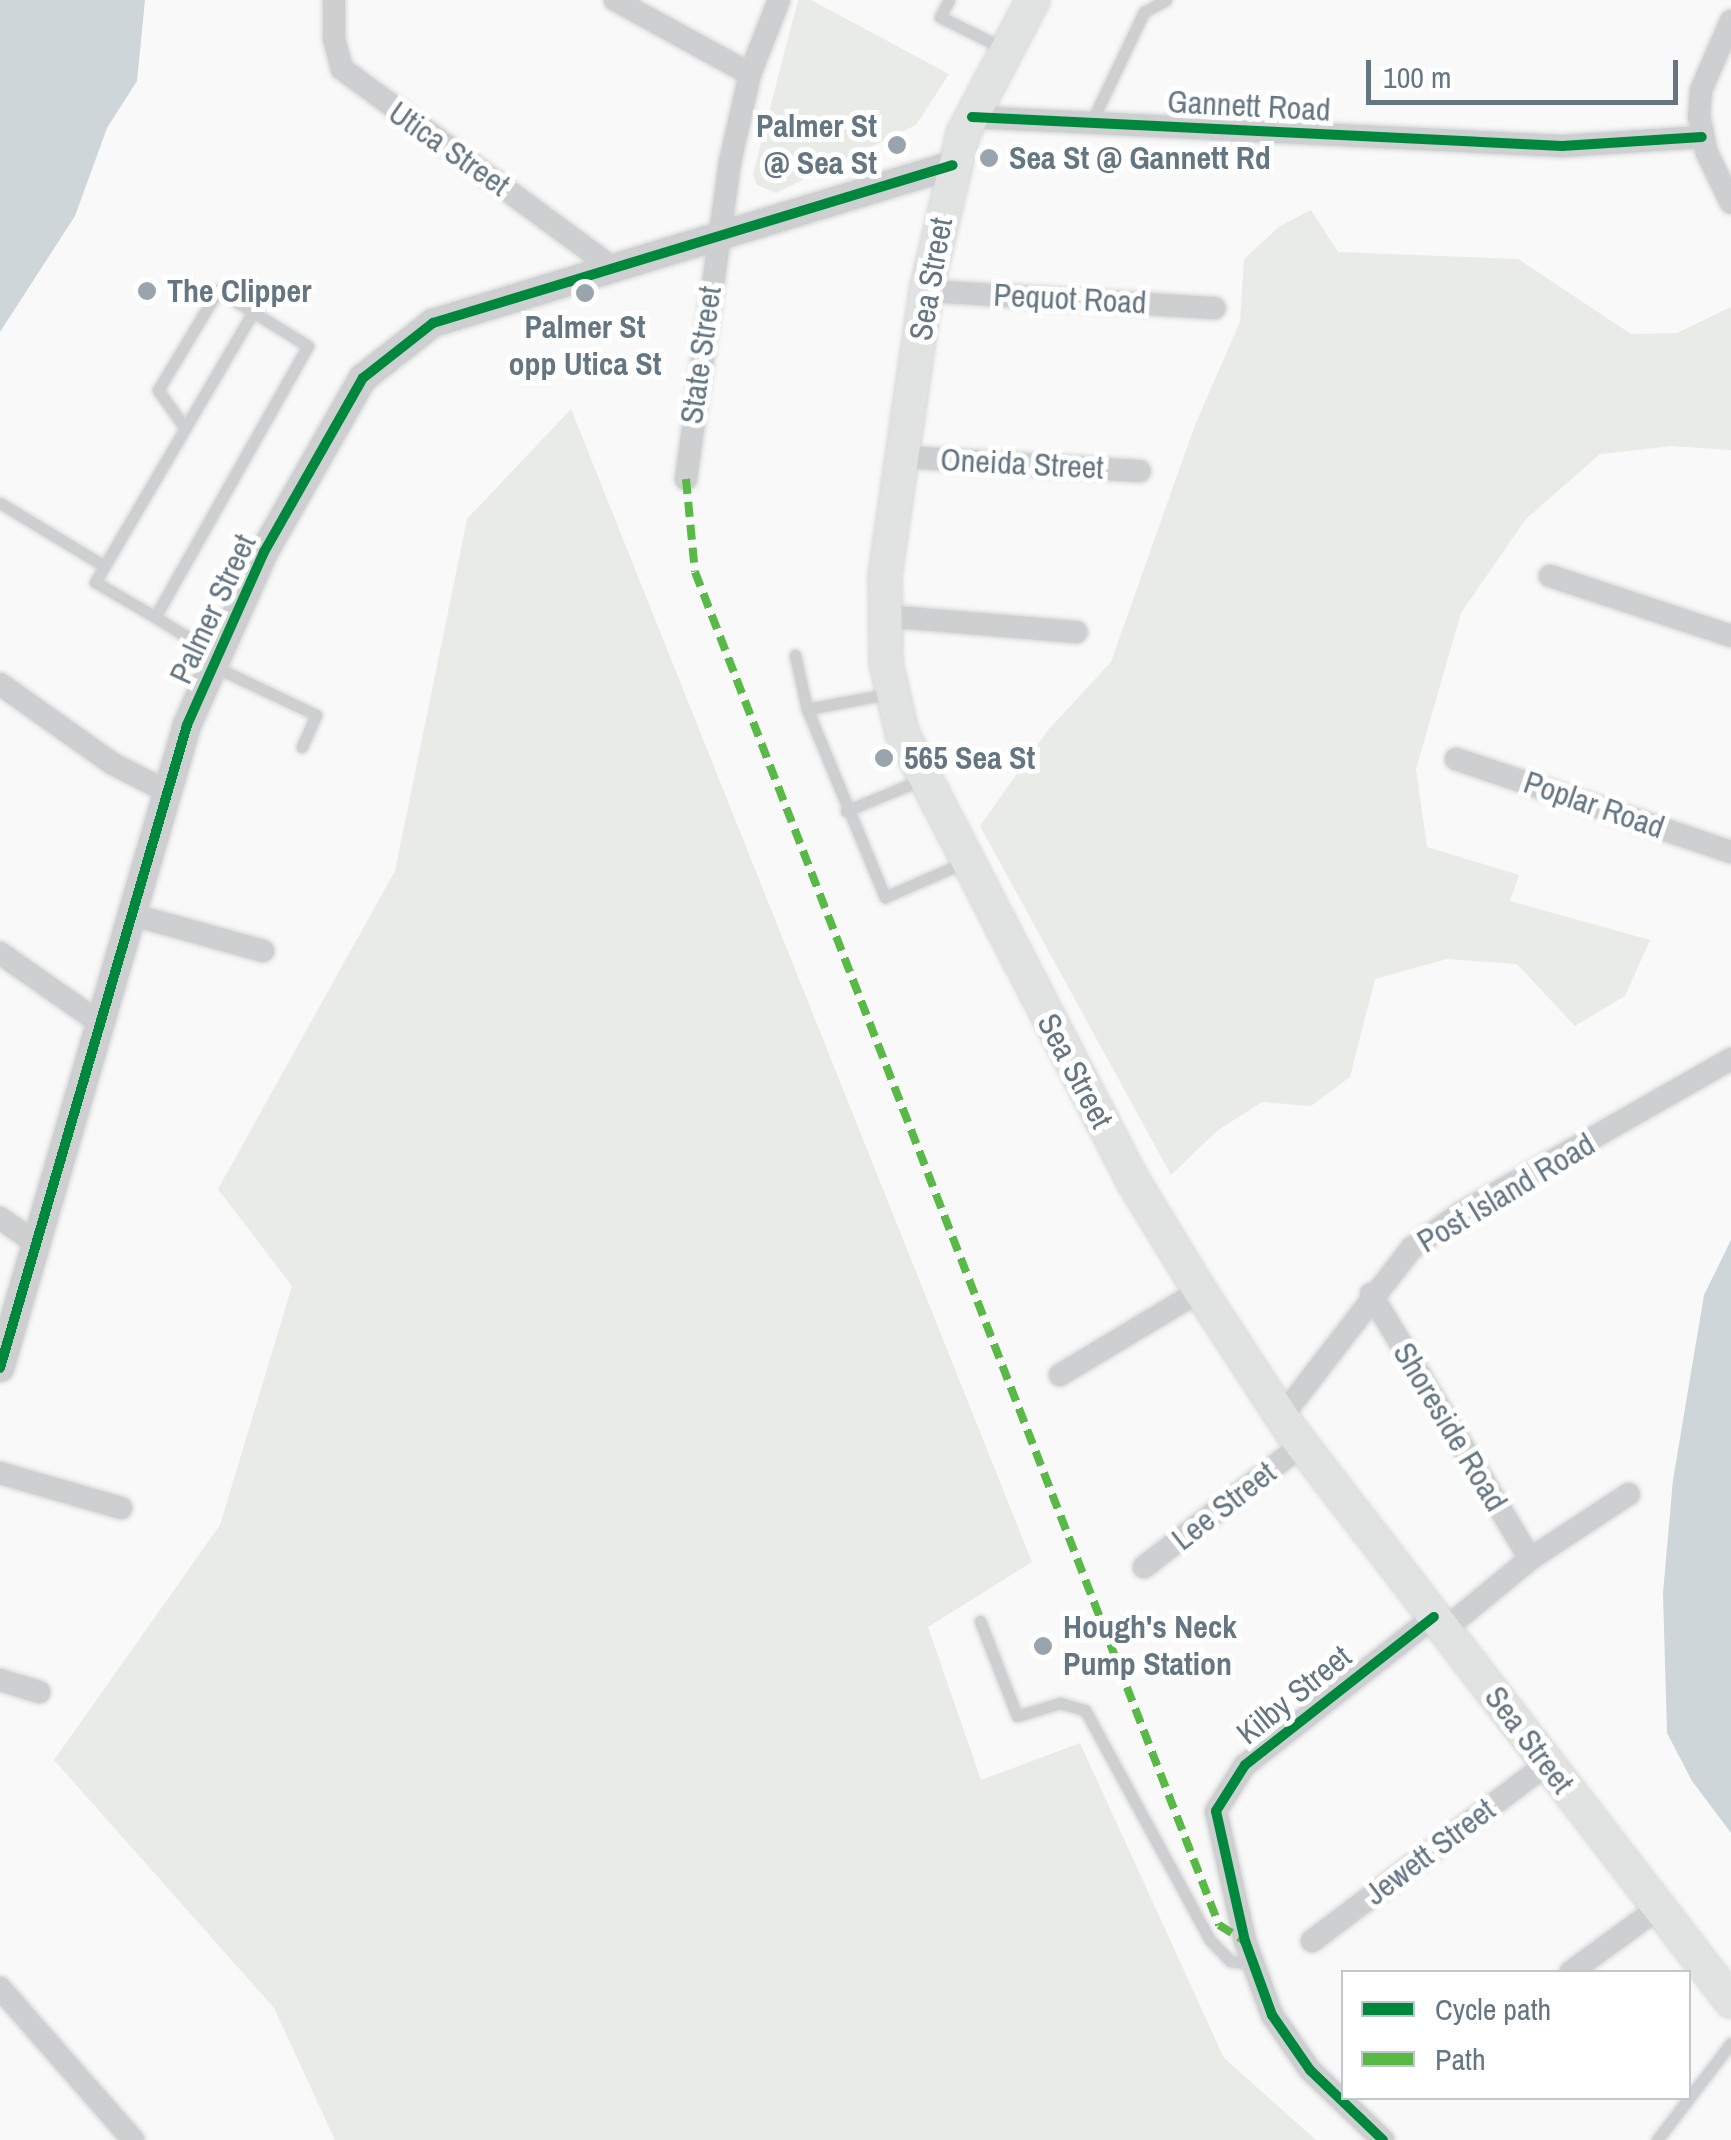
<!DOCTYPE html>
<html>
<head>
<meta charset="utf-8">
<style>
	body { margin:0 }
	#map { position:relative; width:1731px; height:2140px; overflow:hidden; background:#f9f9f9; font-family:"Archivo Narrow",sans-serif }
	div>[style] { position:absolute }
	.green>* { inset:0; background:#e8ebe6 }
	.water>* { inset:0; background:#ced6d9 }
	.roads { filter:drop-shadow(0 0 2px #d5d6d7) drop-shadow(0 0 2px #d5d6d7) }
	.service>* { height:11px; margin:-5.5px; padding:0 5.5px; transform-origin:5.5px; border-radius:5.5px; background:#cecfd0 }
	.minor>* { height:22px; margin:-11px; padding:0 11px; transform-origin:11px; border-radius:11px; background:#cecfd0 }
	.tertiary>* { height:28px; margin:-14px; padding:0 14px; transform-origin:14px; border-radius:14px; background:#cecfd0 }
	.secondary>* { height:32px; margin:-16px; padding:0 16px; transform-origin:16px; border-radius:16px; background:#e1e2e2 }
	.quiet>* { height:8px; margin-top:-4px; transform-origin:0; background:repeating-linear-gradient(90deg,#58b947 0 15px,transparent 0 23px) }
	.cycleway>* { height:10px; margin:-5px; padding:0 5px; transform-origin:5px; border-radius:5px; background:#00873e }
	.dots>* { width:28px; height:28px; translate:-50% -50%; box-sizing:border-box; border:5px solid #fff; border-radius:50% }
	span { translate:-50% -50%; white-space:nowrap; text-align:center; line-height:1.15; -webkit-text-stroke:10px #fff; paint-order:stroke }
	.street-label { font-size:32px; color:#657683 }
	.poi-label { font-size:32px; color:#657683; font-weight:700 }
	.right { translate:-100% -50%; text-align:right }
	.left { translate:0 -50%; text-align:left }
	.legend { position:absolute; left:1341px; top:1970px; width:350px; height:130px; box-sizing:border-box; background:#fff; border:2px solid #c1c8cd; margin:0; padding:12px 18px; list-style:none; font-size:30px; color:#657683 }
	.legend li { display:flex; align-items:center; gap:20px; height:50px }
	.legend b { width:50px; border:2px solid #c1c8cd }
	.scale { position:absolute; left:1366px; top:60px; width:312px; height:45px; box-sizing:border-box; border:5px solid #657683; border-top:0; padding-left:12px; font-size:30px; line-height:35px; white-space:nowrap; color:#657683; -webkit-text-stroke:8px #fff; paint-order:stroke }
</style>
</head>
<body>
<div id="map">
	<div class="green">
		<i style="clip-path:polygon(798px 0,811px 0,949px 74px,916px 125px,776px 193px,757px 185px,753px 174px)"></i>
		<i style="clip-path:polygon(1311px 210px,1338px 252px,1518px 259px,1631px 334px,1677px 333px,1731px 307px,1731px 450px,1672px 446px,1600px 454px,1525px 520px,1461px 613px,1416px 769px,1427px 847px,1519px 875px,1510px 901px,1650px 940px,1625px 996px,1575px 1026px,1517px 964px,1447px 959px,1375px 979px,1350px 1077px,1311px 1106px,1262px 1102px,1218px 1130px,1171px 1175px,980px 826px,1048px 730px,1111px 662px,1195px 425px,1240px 322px,1244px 259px,1280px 226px)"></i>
		<i style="clip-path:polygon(571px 409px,1032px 1562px,928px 1627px,981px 1780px,1080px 1743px,1224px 2058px,1316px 2140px,335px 2140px,274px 2008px,54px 1760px,220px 1525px,292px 1286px,218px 1189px,395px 871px,467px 519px)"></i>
	</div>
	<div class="water">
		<i style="clip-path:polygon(0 0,145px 0,137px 81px,107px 128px,75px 216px,0 332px)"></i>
		<i style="clip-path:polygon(1731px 1240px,1731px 1833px,1692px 1781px,1667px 1733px,1663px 1593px,1673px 1480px,1704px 1295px)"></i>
	</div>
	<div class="roads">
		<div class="service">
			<i style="left:949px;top:0;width:19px;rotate:118deg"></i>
			<i style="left:940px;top:17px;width:70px;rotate:26.2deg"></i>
			<i style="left:1091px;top:123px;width:123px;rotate:-64.5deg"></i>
			<i style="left:1144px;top:12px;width:25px;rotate:-29deg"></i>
			<i style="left:185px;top:428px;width:47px;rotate:-125.4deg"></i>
			<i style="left:158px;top:390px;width:117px;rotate:-59deg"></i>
			<i style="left:218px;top:290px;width:41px;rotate:32.2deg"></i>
			<i style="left:0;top:503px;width:122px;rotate:31.2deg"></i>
			<i style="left:155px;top:617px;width:311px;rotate:-60.6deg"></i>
			<i style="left:308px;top:346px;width:65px;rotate:-148.3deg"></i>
			<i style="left:253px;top:312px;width:313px;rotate:120.3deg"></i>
			<i style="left:95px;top:582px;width:69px;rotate:30.3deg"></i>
			<i style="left:155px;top:617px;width:32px;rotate:32deg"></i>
			<i style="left:182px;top:634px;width:40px;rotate:22deg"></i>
			<i style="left:795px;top:655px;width:55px;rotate:77.5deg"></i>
			<i style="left:807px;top:709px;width:81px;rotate:-10.6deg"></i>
			<i style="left:213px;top:666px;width:114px;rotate:25.4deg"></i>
			<i style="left:316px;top:715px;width:35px;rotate:114deg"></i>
			<i style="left:807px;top:709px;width:204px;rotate:67.5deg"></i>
			<i style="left:885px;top:897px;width:87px;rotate:-23.6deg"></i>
			<i style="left:846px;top:811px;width:81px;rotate:-22.5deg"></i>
			<i style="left:980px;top:1621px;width:102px;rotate:68.7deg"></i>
			<i style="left:1017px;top:1716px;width:45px;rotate:-16.8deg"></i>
			<i style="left:1060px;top:1703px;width:26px;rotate:16deg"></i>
			<i style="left:1085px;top:1710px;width:262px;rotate:61.5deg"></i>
			<i style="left:1210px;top:1940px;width:29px;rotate:46deg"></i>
			<i style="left:1230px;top:1961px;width:22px;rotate:8deg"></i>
			<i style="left:1657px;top:2140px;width:122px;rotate:-52.7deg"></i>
		</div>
		<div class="minor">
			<i style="left:334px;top:0;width:39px;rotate:90deg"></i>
			<i style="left:334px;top:39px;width:31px;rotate:75deg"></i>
			<i style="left:342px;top:69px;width:338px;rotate:36.3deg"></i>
			<i style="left:615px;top:0;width:154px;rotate:28.7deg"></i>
			<i style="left:1731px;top:21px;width:75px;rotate:113.5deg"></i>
			<i style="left:1701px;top:90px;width:26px;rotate:94deg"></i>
			<i style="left:1699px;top:116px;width:38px;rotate:78deg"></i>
			<i style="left:1707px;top:153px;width:55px;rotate:64.4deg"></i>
			<i style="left:972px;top:117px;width:591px;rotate:2.81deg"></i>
			<i style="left:1562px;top:146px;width:140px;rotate:-3.7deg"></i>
			<i style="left:926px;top:291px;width:289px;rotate:3.4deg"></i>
			<i style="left:903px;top:457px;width:237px;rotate:3.4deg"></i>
			<i style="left:686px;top:479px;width:320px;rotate:-82.1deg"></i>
			<i style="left:730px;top:162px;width:90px;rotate:-77.2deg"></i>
			<i style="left:750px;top:74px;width:79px;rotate:-68.6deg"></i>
			<i style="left:1550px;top:576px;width:191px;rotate:18.3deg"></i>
			<i style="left:884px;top:616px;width:193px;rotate:4.8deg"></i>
			<i style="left:0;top:684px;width:138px;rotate:35.3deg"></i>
			<i style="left:113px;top:764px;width:59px;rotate:27deg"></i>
			<i style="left:1456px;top:759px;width:290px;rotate:18.7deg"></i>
			<i style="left:130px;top:914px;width:138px;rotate:15.5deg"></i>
			<i style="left:0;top:953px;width:122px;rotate:35deg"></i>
			<i style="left:0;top:1218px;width:44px;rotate:34.8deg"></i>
			<i style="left:1371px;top:1294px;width:309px;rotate:59deg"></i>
			<i style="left:1530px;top:1559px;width:110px;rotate:140.5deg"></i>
			<i style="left:1060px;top:1375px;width:163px;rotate:-31deg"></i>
			<i style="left:1282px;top:1416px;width:212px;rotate:-52.3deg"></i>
			<i style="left:1412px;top:1248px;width:60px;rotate:-35.5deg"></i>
			<i style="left:1461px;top:1213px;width:311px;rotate:-29.7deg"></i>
			<i style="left:0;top:1473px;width:126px;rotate:16.1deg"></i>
			<i style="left:1530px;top:1559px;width:118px;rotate:-33.3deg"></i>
			<i style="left:1144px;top:1567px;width:201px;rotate:-37.7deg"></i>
			<i style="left:0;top:1680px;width:41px;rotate:17.1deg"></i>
			<i style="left:1312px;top:1941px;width:294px;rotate:-37deg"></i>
			<i style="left:1571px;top:1972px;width:107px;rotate:-36.2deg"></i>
			<i style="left:0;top:1988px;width:202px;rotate:48.8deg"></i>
			<i style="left:1383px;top:2140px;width:101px;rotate:-136.2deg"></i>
			<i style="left:1310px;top:2070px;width:67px;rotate:-124.6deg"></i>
			<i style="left:1272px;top:2015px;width:79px;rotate:-110deg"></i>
			<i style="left:1245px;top:1941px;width:133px;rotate:-102.6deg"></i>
			<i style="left:1216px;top:1811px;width:54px;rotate:-57.8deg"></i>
			<i style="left:1245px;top:1765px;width:240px;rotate:-38.1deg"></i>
		</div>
		<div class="tertiary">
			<i style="left:0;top:1368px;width:670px;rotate:-73.78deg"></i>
			<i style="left:187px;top:725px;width:189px;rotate:-66deg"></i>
			<i style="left:264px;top:552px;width:200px;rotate:-60.4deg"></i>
			<i style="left:363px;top:378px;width:89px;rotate:-38.2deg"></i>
			<i style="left:433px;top:323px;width:543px;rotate:-16.9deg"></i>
		</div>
		<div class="secondary">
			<i style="left:1033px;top:0;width:151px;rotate:117.6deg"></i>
			<i style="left:963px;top:134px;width:161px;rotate:103.3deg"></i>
			<i style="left:926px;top:291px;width:289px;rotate:98.2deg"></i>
			<i style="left:885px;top:577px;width:86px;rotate:89.3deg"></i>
			<i style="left:886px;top:663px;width:72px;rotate:77.1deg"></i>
			<i style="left:902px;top:733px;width:504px;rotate:62.72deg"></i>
			<i style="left:1133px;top:1181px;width:129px;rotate:58.7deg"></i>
			<i style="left:1200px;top:1291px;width:168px;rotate:56.9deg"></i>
			<i style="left:1292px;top:1432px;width:719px;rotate:52.35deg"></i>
		</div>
	</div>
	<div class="quiet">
		<i style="left:686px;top:479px;width:93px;rotate:84.5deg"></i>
		<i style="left:695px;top:572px;width:1451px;rotate:68.83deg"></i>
		<i style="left:1219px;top:1925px;width:31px;rotate:32deg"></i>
	</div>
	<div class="cycleway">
		<i style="left:972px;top:117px;width:591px;rotate:2.81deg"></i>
		<i style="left:1562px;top:146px;width:140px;rotate:-3.7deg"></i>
		<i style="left:0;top:1368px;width:670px;rotate:-73.78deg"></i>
		<i style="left:187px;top:725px;width:189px;rotate:-66deg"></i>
		<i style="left:264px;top:552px;width:200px;rotate:-60.4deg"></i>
		<i style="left:363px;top:378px;width:89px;rotate:-38.2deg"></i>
		<i style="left:433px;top:323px;width:543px;rotate:-16.9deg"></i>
		<i style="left:1383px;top:2140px;width:101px;rotate:-136.2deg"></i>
		<i style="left:1310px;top:2070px;width:67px;rotate:-124.6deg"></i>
		<i style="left:1272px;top:2015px;width:79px;rotate:-110deg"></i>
		<i style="left:1245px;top:1941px;width:133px;rotate:-102.6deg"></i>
		<i style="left:1216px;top:1811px;width:54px;rotate:-57.8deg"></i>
		<i style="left:1245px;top:1765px;width:240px;rotate:-38.1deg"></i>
	</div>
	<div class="dots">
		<i style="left:897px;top:145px;background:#99a4ac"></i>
		<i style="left:989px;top:158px;background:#99a4ac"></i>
		<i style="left:147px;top:291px;background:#99a4ac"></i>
		<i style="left:585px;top:293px;background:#99a4ac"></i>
		<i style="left:884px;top:758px;background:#99a4ac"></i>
		<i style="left:1043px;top:1646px;background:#99a4ac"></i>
	</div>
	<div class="street-label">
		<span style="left:1249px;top:106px;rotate:3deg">Gannett Road</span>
		<span style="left:449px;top:149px;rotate:35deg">Utica Street</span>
		<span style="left:931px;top:279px;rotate:-80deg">Sea Street</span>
		<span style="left:1070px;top:299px;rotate:3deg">Pequot Road</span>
		<span style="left:701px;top:355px;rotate:-82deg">State Street</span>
		<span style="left:1022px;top:464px;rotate:3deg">Oneida Street</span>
		<span style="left:213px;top:609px;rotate:-65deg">Palmer Street</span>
		<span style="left:1594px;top:805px;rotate:19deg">Poplar Road</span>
		<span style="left:1075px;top:1071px;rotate:62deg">Sea Street</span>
		<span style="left:1506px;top:1193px;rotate:-31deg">Post Island Road</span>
		<span style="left:1450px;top:1427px;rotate:59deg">Shoreside Road</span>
		<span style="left:1224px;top:1506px;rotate:-38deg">Lee Street</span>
		<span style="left:1294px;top:1695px;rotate:-39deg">Kilby Street</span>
		<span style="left:1529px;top:1740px;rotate:53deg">Sea Street</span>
		<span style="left:1430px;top:1852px;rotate:-37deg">Jewett Street</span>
	</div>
	<div class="poi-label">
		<span class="right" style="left:877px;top:145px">Palmer St<br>@ Sea St</span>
		<span class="left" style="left:1009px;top:158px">Sea St @ Gannett Rd</span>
		<span class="left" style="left:167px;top:291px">The Clipper</span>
		<span style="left:585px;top:346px">Palmer St<br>opp Utica St</span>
		<span class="left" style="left:904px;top:758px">565 Sea St</span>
		<span class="left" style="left:1063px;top:1646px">Hough's Neck<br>Pump Station</span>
	</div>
	<ul class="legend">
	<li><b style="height:12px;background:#00873e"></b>Cycle path</li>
	<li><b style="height:12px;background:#58b947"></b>Path</li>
	</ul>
	<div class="scale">100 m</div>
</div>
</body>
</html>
